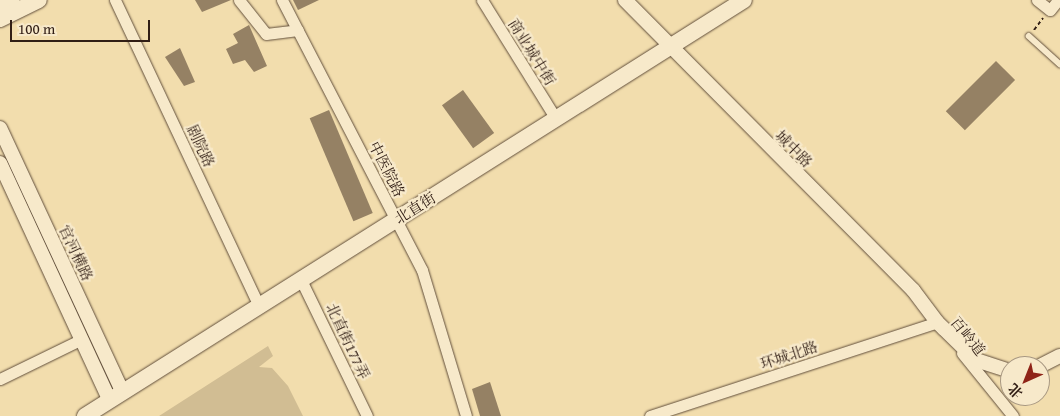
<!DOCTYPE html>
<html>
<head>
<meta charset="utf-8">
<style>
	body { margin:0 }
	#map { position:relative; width:1060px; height:416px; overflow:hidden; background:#f2ddad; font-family:"Gentium Book Plus","Noto Serif SC",serif }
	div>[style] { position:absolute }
	.green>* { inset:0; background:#d1bd93 }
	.building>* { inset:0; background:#958164; transform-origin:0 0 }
	.path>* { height:2px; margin-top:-1px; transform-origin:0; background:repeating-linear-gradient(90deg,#311e15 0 4px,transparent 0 6.5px) }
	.roads { filter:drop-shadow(0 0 1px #614e3b) drop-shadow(0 0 1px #614e3b) }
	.service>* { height:5.5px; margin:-2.75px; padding:0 2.75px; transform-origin:2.75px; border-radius:2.75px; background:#f7e9ca }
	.minor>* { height:11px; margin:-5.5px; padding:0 5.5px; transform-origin:5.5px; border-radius:5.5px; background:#f7e9ca }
	.tertiary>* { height:14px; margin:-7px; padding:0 7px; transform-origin:7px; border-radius:7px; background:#f7e9ca }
	.secondary>* { height:16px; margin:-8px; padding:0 8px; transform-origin:8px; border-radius:8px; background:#f7e9ca }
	span { translate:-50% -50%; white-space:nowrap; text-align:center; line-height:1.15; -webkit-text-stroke:4.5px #f7e9ca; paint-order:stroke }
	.street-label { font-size:15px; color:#311e15 }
	.north { position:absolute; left:1000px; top:356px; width:50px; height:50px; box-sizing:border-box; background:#f7e9ca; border:1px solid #a89882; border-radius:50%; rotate:224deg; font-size:14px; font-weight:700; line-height:20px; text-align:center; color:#311e15 }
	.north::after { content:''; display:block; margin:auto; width:18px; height:22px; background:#8f2418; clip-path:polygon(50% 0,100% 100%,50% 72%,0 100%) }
	.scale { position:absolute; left:10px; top:20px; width:140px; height:22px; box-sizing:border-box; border:2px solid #311e15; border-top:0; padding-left:6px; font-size:15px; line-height:18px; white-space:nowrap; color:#311e15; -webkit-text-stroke:4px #f7e9ca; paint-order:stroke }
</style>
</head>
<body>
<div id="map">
	<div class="green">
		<i style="clip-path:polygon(268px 346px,273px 356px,259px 367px,272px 368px,288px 386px,303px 416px,159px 416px)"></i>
	</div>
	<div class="building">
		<i style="clip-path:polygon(195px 0,231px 0,202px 12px)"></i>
		<i style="clip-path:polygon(293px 0,319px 0,298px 10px)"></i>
		<i style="clip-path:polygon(249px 25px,267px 66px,254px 72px,245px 60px,233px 64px,226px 49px,238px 43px,233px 34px)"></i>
		<i style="clip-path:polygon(180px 48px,195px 82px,184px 86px,165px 57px)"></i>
		<i style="left:996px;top:61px;width:27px;height:71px;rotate:45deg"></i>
		<i style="left:463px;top:90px;width:53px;height:26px;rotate:54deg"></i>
		<i style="left:329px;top:110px;width:112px;height:21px;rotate:67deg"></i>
		<i style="clip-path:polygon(490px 382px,501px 416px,480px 416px,472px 389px)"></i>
	</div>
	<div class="path">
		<i style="left:1034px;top:30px;width:15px;rotate:-53deg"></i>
	</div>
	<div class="roads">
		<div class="service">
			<i style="left:1029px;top:36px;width:42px;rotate:42.1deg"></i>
		</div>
		<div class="minor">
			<i style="left:115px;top:0;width:338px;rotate:64.8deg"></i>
			<i style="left:239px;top:0;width:43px;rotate:51.5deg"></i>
			<i style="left:266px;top:34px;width:32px;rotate:-7deg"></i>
			<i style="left:282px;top:0;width:304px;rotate:62.6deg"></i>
			<i style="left:422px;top:270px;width:152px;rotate:73.2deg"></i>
			<i style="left:482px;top:0;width:140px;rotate:58.1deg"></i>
			<i style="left:1037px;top:0;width:16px;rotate:38deg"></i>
			<i style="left:1050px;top:10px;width:13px;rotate:-51deg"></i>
			<i style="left:301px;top:280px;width:151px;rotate:64.1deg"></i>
			<i style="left:962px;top:353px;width:81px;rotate:51deg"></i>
			<i style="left:0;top:379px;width:91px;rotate:-26deg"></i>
			<i style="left:650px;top:416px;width:302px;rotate:-18.1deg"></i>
			<i style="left:937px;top:322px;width:9px;rotate:54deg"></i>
		</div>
		<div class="tertiary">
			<i style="left:625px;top:0;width:409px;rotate:45.2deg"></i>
			<i style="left:913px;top:290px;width:40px;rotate:53deg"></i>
			<i style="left:937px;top:322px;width:54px;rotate:44.3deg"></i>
			<i style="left:976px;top:360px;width:36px;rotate:18deg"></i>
			<i style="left:0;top:128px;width:290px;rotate:65.1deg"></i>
			<i style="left:0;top:163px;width:260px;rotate:65.2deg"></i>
			<i style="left:1040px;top:366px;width:22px;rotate:-27deg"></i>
		</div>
		<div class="secondary">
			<i style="left:0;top:6px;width:13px;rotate:-27deg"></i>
			<i style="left:0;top:19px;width:43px;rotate:-26deg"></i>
			<i style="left:85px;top:416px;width:779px;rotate:-32.26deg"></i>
		</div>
	</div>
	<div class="street-label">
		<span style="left:532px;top:52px;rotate:58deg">商业城中街</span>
		<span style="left:201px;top:146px;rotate:65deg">剧院路</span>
		<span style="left:794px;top:149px;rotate:45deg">城中路</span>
		<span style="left:387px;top:169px;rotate:63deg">中医院路</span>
		<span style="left:415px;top:208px;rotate:-32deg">北直街</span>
		<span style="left:76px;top:253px;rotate:65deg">官河横路</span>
		<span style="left:968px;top:336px;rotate:51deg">百岭道</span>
		<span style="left:348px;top:341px;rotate:65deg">北直街177弄</span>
		<span style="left:789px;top:355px;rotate:-18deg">环城北路</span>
	</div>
	<div class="north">北</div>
	<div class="scale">100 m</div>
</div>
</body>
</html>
